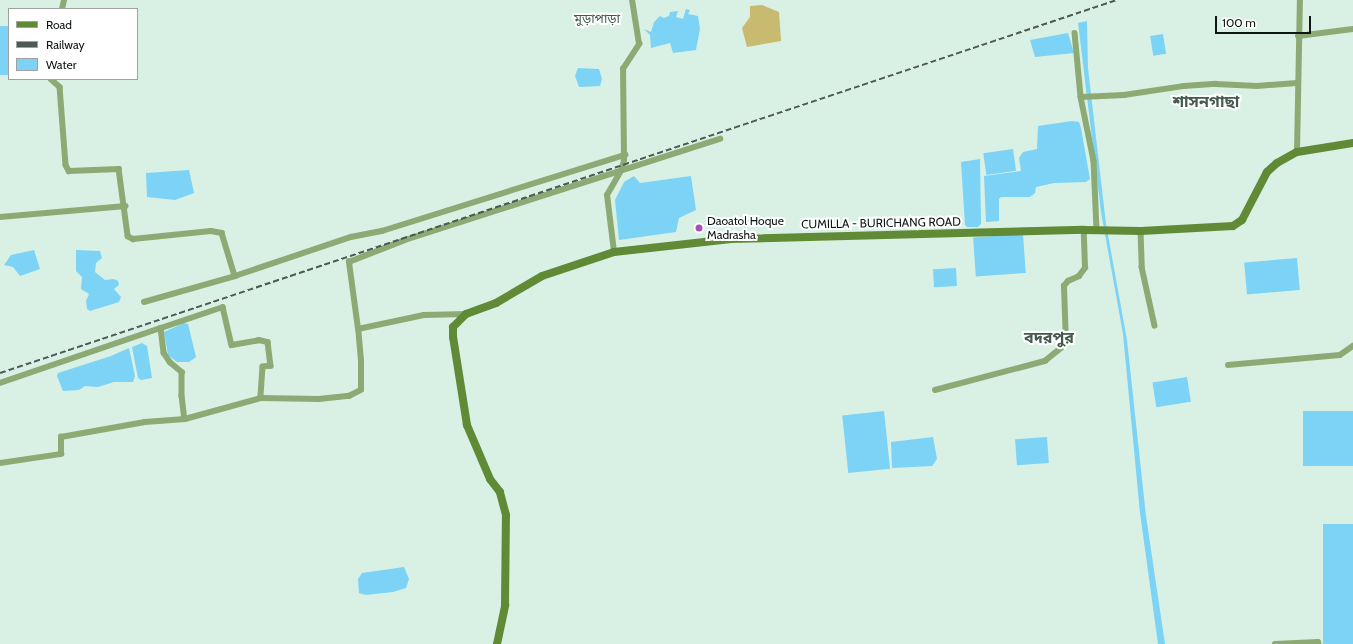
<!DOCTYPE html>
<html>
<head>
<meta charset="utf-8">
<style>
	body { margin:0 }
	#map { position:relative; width:1353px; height:644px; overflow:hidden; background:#d8f1e4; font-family:Cabin,"Noto Sans Bengali",sans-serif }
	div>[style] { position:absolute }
	.green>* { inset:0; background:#c8ba6f }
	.water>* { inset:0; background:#7cd3f6; transform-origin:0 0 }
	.street>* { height:5.5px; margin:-2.75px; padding:0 2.75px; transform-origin:2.75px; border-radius:2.75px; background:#8daa74 }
	.secondary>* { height:8px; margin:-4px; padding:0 4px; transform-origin:4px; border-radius:4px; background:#608a35 }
	.rail>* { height:2px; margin-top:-1px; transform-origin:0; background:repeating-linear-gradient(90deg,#4c5a53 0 6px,transparent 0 9px) }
	.dots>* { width:11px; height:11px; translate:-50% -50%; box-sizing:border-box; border:2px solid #fff; border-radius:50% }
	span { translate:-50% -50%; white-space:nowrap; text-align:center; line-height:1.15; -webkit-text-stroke:4px #fff; paint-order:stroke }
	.poi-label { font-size:12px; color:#0e1713 }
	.left { translate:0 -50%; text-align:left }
	.street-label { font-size:12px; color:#0e1713 }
	.neighbourhood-label { font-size:13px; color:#44594f }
	.district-label { font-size:16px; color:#44594f; font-weight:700 }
	.legend { position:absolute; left:8px; top:8px; width:130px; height:72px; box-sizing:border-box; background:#fff; border:1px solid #9fa2a1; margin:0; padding:5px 7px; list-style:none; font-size:12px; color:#0e1713 }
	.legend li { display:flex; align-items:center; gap:8px; height:20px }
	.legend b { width:20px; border:1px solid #9fa2a1 }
	.scale { position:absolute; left:1215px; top:16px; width:96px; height:18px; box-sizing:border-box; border:2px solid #0e1713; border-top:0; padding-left:5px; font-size:12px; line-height:14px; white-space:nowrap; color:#0e1713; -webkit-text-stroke:3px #fff; paint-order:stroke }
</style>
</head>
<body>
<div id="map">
	<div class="green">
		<i style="clip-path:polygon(762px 5px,779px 12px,781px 41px,747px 47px,742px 28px,750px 17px,750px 6px)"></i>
	</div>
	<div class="water">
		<i style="clip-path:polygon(686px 9px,690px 10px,688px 14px,698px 16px,700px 29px,696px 50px,673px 53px,670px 43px,651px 48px,650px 35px,644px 29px,651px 32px,654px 22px,660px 16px,664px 18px,669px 16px,670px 12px,678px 11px,676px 17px,683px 19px)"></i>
		<i style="clip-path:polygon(1087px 21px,1088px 68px,1106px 224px,1127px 340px,1146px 516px,1165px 644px,1158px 644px,1140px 513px,1123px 334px,1101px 212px,1078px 23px)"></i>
		<i style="left:0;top:26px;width:9px;height:49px"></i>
		<i style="clip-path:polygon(1068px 33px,1074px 53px,1035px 57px,1030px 40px)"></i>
		<i style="left:1163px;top:34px;width:20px;height:13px;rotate:81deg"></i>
		<i style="clip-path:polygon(578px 68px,599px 69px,602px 79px,600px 86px,579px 87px,575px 76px)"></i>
		<i style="clip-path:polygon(1072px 121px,1079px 122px,1081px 128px,1090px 179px,1086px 182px,1054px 183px,1036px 187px,1035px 193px,1030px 197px,1001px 197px,999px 199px,999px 221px,986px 222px,984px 176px,1021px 171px,1019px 158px,1023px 152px,1037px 149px,1038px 126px)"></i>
		<i style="left:1013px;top:149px;width:22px;height:30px;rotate:82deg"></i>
		<i style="clip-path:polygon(980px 159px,981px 224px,978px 227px,967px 227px,965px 225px,961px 162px)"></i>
		<i style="clip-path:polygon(189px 170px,194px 193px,175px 200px,147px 197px,146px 173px)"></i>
		<i style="clip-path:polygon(634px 176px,640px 183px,691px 176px,696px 210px,679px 218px,676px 232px,619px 240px,615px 200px,624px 182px)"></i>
		<i style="left:1023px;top:234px;width:39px;height:50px;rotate:86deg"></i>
		<i style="clip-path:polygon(34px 250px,40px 269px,20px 276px,13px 267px,4px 265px,11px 255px)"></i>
		<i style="clip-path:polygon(76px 250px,100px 251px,102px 258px,96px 263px,95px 272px,105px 280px,114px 279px,118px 281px,119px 285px,114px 289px,121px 297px,119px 302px,90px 311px,87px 309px,86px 301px,89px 294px,81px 289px,82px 277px,76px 271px)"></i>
		<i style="left:1297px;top:258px;width:32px;height:53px;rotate:85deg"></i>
		<i style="left:956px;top:268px;width:18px;height:23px;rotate:87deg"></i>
		<i style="clip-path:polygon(184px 323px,188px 324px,196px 357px,189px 362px,177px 362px,168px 355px,164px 332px)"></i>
		<i style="clip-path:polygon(142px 343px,147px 346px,152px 378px,141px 380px,138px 378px,132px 347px)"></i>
		<i style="clip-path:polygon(129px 348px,135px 376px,133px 382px,114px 382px,98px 387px,85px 386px,79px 390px,63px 391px,57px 376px,58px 373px,111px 356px)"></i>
		<i style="left:1187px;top:377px;width:25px;height:35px;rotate:81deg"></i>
		<i style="left:884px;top:411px;width:58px;height:42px;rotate:84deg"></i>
		<i style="left:1353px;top:411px;width:55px;height:50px;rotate:90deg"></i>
		<i style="clip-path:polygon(933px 437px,937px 459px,932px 466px,892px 468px,891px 442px)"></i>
		<i style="left:1047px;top:437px;width:26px;height:32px;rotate:86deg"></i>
		<i style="left:1323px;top:524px;width:30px;height:120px"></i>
		<i style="clip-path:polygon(404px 567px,409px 579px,406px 588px,393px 592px,366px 595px,359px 593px,358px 579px,362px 573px)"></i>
	</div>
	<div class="street">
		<i style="left:62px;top:9px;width:9px;rotate:-77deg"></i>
		<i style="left:1075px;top:33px;width:64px;rotate:84.6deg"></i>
		<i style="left:1081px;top:97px;width:65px;rotate:78.5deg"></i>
		<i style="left:1094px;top:161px;width:69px;rotate:87.5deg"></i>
		<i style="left:1298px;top:36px;width:55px;rotate:-7.3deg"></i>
		<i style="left:51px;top:79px;width:12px;rotate:42deg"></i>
		<i style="left:60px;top:87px;width:78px;rotate:85.6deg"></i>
		<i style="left:66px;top:165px;width:7px;rotate:63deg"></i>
		<i style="left:69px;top:171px;width:50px;rotate:-2.3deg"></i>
		<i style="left:119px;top:169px;width:68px;rotate:82.3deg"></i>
		<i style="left:128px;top:236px;width:6px;rotate:31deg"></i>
		<i style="left:133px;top:239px;width:78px;rotate:-5.9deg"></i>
		<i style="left:211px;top:231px;width:11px;rotate:10deg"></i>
		<i style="left:222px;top:233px;width:45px;rotate:73.2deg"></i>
		<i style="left:235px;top:276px;width:122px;rotate:-18.6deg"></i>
		<i style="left:351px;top:237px;width:32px;rotate:-11deg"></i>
		<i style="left:382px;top:231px;width:255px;rotate:-17.4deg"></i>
		<i style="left:1081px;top:97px;width:43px;rotate:-2.7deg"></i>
		<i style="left:1124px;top:95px;width:61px;rotate:-8.5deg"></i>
		<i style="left:1184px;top:86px;width:32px;rotate:-4deg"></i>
		<i style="left:1216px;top:84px;width:41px;rotate:2.8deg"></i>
		<i style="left:1257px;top:86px;width:40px;rotate:-4.3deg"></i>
		<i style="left:1297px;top:152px;width:152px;rotate:-88.9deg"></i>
		<i style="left:0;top:217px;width:126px;rotate:-5deg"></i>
		<i style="left:1141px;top:231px;width:36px;rotate:88deg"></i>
		<i style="left:1142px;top:267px;width:60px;rotate:77.6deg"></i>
		<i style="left:614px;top:252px;width:57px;rotate:-97deg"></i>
		<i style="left:607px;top:195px;width:30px;rotate:-60deg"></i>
		<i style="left:622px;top:169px;width:9px;rotate:-77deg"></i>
		<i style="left:624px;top:160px;width:91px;rotate:-90.6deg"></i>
		<i style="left:623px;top:69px;width:30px;rotate:-57deg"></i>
		<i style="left:639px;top:44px;width:45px;rotate:-99deg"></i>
		<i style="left:144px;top:302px;width:95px;rotate:-15.9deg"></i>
		<i style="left:161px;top:328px;width:65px;rotate:-18.7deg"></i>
		<i style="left:223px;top:307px;width:39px;rotate:77deg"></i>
		<i style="left:232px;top:345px;width:27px;rotate:-10deg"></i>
		<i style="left:259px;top:340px;width:9px;rotate:13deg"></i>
		<i style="left:268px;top:342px;width:24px;rotate:83deg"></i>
		<i style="left:271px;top:366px;width:8px;rotate:173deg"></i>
		<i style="left:263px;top:367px;width:31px;rotate:94deg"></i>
		<i style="left:358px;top:329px;width:68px;rotate:-97.7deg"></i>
		<i style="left:349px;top:262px;width:60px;rotate:-21.4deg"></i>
		<i style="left:405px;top:240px;width:331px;rotate:-17.8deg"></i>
		<i style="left:1228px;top:365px;width:112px;rotate:-5.1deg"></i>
		<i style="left:1340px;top:355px;width:16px;rotate:-35deg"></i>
		<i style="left:0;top:383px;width:170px;rotate:-18.9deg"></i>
		<i style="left:161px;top:328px;width:25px;rotate:83deg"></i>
		<i style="left:164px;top:353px;width:11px;rotate:56deg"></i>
		<i style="left:170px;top:362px;width:16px;rotate:40deg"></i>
		<i style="left:182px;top:372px;width:24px;rotate:90deg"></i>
		<i style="left:182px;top:396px;width:23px;rotate:83deg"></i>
		<i style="left:935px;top:390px;width:114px;rotate:-14.8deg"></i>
		<i style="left:1045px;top:361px;width:27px;rotate:-39deg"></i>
		<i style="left:1066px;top:344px;width:58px;rotate:-92deg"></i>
		<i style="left:1064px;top:286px;width:6px;rotate:-51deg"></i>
		<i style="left:1068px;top:281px;width:12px;rotate:-24deg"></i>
		<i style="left:1079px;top:276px;width:10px;rotate:-53deg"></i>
		<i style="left:1085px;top:268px;width:38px;rotate:-92deg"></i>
		<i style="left:0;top:463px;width:62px;rotate:-8.4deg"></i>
		<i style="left:61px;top:454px;width:17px;rotate:-90deg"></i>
		<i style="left:61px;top:437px;width:85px;rotate:-10.1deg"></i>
		<i style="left:145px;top:422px;width:40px;rotate:-4.3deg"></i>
		<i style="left:185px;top:419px;width:79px;rotate:-15.4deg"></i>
		<i style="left:261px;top:398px;width:58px;rotate:1deg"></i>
		<i style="left:319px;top:399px;width:30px;rotate:-6deg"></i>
		<i style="left:349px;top:396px;width:13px;rotate:-27deg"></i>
		<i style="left:361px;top:390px;width:29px;rotate:-90deg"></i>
		<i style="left:361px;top:361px;width:32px;rotate:-95deg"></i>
		<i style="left:358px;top:329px;width:67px;rotate:-12deg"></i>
		<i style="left:424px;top:315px;width:42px;rotate:-1.4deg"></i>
		<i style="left:1275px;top:644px;width:43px;rotate:-2.7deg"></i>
		<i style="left:1318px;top:642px;width:2px;rotate:63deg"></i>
	</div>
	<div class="secondary">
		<i style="left:497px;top:644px;width:40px;rotate:-78deg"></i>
		<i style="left:505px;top:605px;width:90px;rotate:-89.4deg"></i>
		<i style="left:506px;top:515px;width:24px;rotate:-105deg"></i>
		<i style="left:500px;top:492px;width:16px;rotate:-128deg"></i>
		<i style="left:490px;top:479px;width:59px;rotate:-113.1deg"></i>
		<i style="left:467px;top:425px;width:89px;rotate:-99deg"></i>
		<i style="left:453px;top:337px;width:10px;rotate:-90deg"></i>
		<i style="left:453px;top:327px;width:18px;rotate:-45deg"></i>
		<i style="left:466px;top:314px;width:32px;rotate:-20deg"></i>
		<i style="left:496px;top:303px;width:53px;rotate:-30.4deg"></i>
		<i style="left:542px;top:276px;width:76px;rotate:-18.4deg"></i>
		<i style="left:614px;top:252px;width:118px;rotate:-6.3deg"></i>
		<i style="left:731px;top:239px;width:353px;rotate:-1.5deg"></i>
		<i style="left:1084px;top:230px;width:57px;rotate:1deg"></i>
		<i style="left:1141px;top:231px;width:92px;rotate:-3.1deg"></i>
		<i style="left:1233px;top:226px;width:11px;rotate:-34deg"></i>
		<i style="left:1242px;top:220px;width:54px;rotate:-62.5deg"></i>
		<i style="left:1267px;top:172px;width:13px;rotate:-42deg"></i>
		<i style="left:1277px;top:163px;width:23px;rotate:-29deg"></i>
		<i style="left:1297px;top:152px;width:57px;rotate:-9.1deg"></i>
	</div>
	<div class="rail">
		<i style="left:0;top:373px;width:1178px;rotate:-18.47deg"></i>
	</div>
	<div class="dots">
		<i style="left:699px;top:228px;background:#aa4fba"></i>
	</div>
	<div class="poi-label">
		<span class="left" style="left:707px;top:228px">Daoatol Hoque<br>Madrasha</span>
	</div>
	<div class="street-label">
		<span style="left:881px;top:223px;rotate:-1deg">CUMILLA - BURICHANG ROAD</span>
	</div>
	<div class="neighbourhood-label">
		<span style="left:597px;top:18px">মুড়াপাড়া</span>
	</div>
	<div class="district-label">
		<span style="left:1206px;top:102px">শাসনগাছা</span>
		<span style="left:1049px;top:338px">বদরপুর</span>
	</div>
	<ul class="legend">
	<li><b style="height:5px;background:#608a35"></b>Road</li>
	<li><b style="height:5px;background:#4c5a53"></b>Railway</li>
	<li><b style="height:11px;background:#7cd3f6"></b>Water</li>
	</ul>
	<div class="scale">100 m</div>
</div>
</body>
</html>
